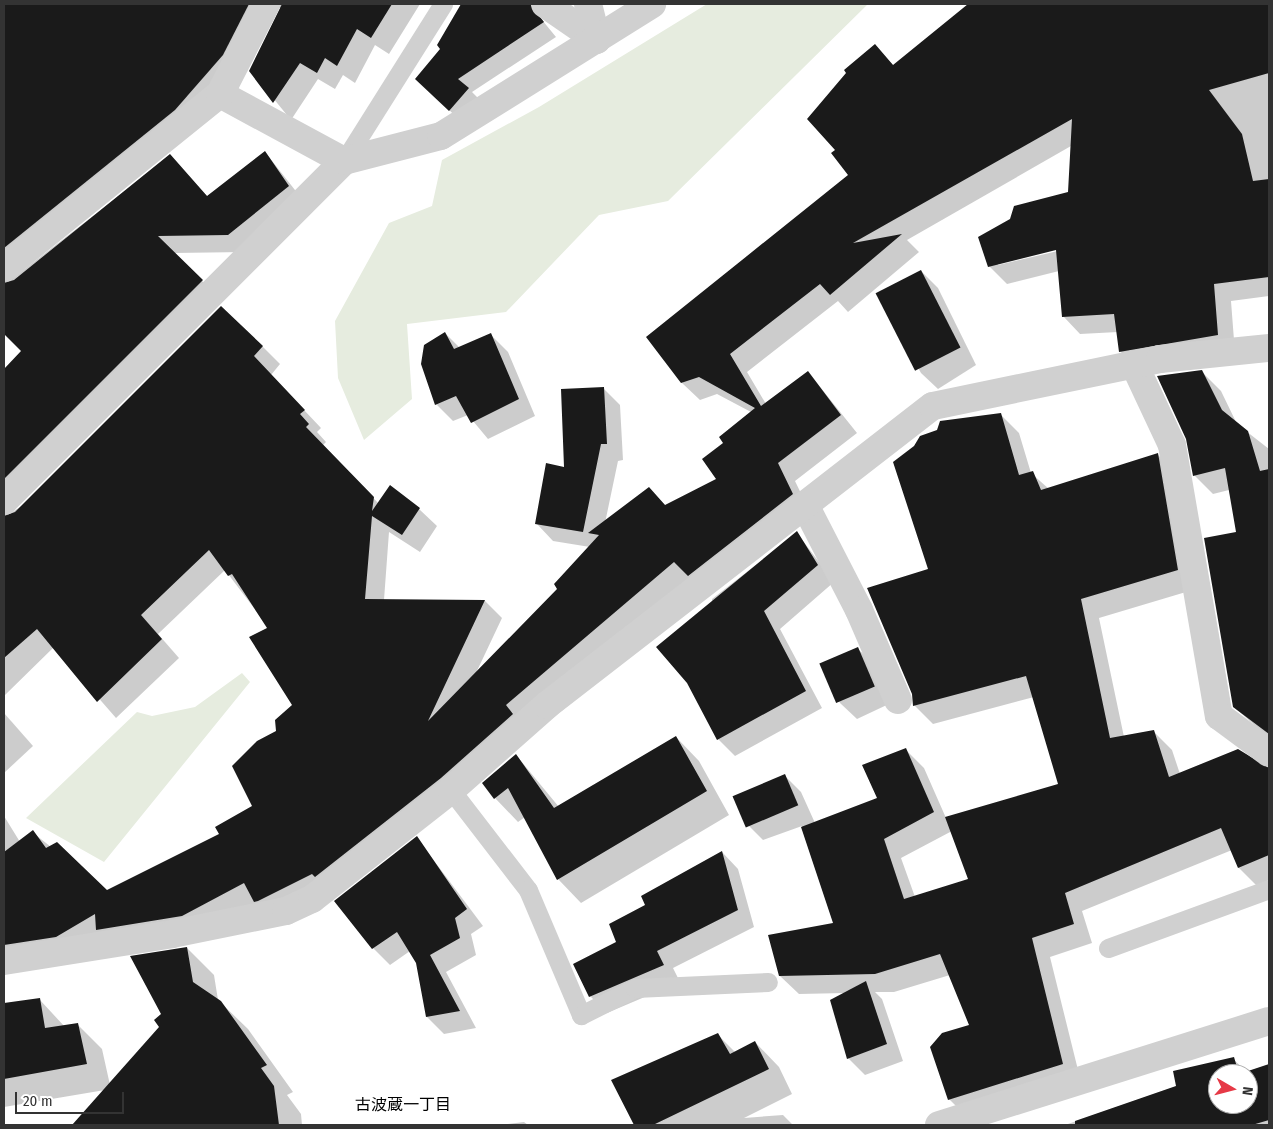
<!DOCTYPE html>
<html>
<head>
<meta charset="utf-8">
<style>
	body { margin:0 }
	#map { position:relative; width:1273px; height:1129px; overflow:hidden; background:#fff; font-family:"Fira Sans Condensed","Noto Sans JP",sans-serif }
	div>[style] { position:absolute }
	.green>* { inset:0; background:#e6ecdf }
	.shadow>* { inset:0; background:#0003 }
	.building>* { inset:0; background:#1a1a1a; transform-origin:0 0 }
	.lane>* { height:19px; margin:-9.5px; padding:0 9.5px; transform-origin:9.5px; border-radius:9.5px; background:#d0d0d0 }
	.street>* { height:28px; margin:-14px; padding:0 14px; transform-origin:14px; border-radius:14px; background:#d0d0d0 }
	span { translate:-50% -50%; white-space:nowrap; text-align:center; line-height:1.15; -webkit-text-stroke:5px #fff; paint-order:stroke }
	.neighbourhood-label { font-size:16px; color:#000 }
	.frame { position:absolute; inset:0; border:5px solid #333; pointer-events:none }
	.north { position:absolute; left:1208px; top:1064px; width:50px; height:50px; box-sizing:border-box; background:#fff; border:1px solid #adadad; border-radius:50%; rotate:98deg; font-size:14px; font-weight:700; line-height:20px; text-align:center; color:#333 }
	.north::after { content:''; display:block; margin:auto; width:18px; height:22px; background:#e63946; clip-path:polygon(50% 0,100% 100%,50% 72%,0 100%) }
	.scale { position:absolute; left:15px; top:1092px; width:109px; height:22px; box-sizing:border-box; border:2px solid #333; border-top:0; padding-left:6px; font-size:15px; line-height:18px; white-space:nowrap; color:#333; -webkit-text-stroke:4px #fff; paint-order:stroke }
</style>
</head>
<body>
<div id="map">
	<div class="green">
		<i style="clip-path:polygon(707px 4px,868px 4px,668px 201px,599px 215px,506px 312px,407px 324px,412px 399px,364px 440px,338px 378px,335px 321px,389px 223px,432px 206px,442px 160px,539px 107px)"></i>
		<i style="clip-path:polygon(242px 673px,250px 682px,104px 862px,26px 818px,137px 712px,152px 716px,195px 707px)"></i>
	</div>
	<div class="shadow">
		<i style="clip-path:polygon(evenodd,4px 4px,310px 4px,317px 9px,320px 4px,420px 4px,389px 54px,375px 45px,355px 83px,343px 75px,335px 89px,318px 79px,291px 120px,251px 71px,281px 8px,276px 8px,240px 72px,12px 273px,8px 282px,170px 156px,208px 197px,265px 152px,306px 204px,246px 252px,174px 253px,219px 298px,10px 508px,8px 515px,262px 346px,280px 364px,271px 375px,321px 428px,317px 432px,326px 442px,323px 445px,379px 504px,419px 509px,437px 526px,420px 552px,389px 532px,384px 600px,485px 601px,502px 618px,476px 673px,559px 590px,590px 547px,553px 541px,537px 524px,604px 389px,620px 405px,623px 460px,618px 461px,605px 523px,649px 489px,666px 506px,718px 480px,725px 443px,751px 412px,717px 394px,700px 400px,682px 383px,850px 175px,836px 150px,875px 46px,894px 66px,970px 4px,1269px 4px,1269px 296px,1231px 301px,1235px 353px,1137px 369px,1120px 351px,1118px 332px,1080px 334px,1063px 316px,1059px 271px,1007px 284px,989px 266px,1069px 193px,1071px 146px,907px 240px,919px 252px,848px 312px,838px 301px,747px 372px,766px 404px,808px 372px,857px 433px,795px 481px,810px 512px,333px 894px,200px 933px,4px 949px,4px 816px,20px 842px,32px 832px,107px 891px,220px 834px,254px 806px,277px 732px,293px 705px,269px 628px,225px 570px,158px 634px,179px 658px,116px 718px,54px 647px,4px 696px,4px 371px,23px 351px,4px 333px,4px 4px,1061px 247px,1062px 250px,998px 265px,998px 263px,1061px 247px)"></i>
		<i style="clip-path:polygon(462px 4px,529px 4px,556px 37px,472px 92px,483px 103px,464px 124px,431px 93px,442px 49px,438px 45px)"></i>
		<i style="clip-path:polygon(921px 271px,938px 288px,976px 365px,938px 389px,921px 373px,878px 296px)"></i>
		<i style="clip-path:polygon(445px 333px,460px 348px,491px 335px,508px 352px,535px 416px,488px 439px,468px 415px,453px 421px,436px 404px)"></i>
		<i style="clip-path:polygon(1202px 372px,1221px 391px,1237px 424px,1269px 449px,1269px 738px,1234px 707px,1238px 533px,1229px 490px,1213px 494px,1194px 475px)"></i>
		<i style="clip-path:polygon(evenodd,1000px 414px,1019px 433px,1031px 473px,1049px 489px,1157px 454px,1176px 473px,1196px 589px,1099px 618px,1124px 737px,1153px 731px,1172px 750px,1180px 774px,1269px 768px,1269px 880px,1257px 886px,1239px 868px,1232px 850px,1082px 911px,1092px 943px,1050px 957px,1081px 1082px,968px 1118px,949px 1099px,970px 1026px,950px 975px,894px 992px,875px 992px,882px 999px,903px 1061px,865px 1075px,848px 1058px,846px 993px,799px 994px,780px 976px,835px 924px,802px 826px,763px 840px,746px 823px,784px 775px,801px 792px,815px 823px,879px 799px,906px 750px,924px 768px,946px 818px,1059px 785px,1034px 697px,933px 724px,914px 705px,930px 570px,1000px 414px,952px 831px,970px 879px,915px 897px,901px 858px,952px 831px)"></i>
		<i style="clip-path:polygon(797px 533px,834px 582px,780px 629px,822px 708px,735px 756px,718px 739px,712px 599px)"></i>
		<i style="clip-path:polygon(858px 649px,875px 665px,891px 703px,857px 719px,840px 703px,822px 665px)"></i>
		<i style="clip-path:polygon(4px 713px,33px 746px,4px 773px)"></i>
		<i style="clip-path:polygon(676px 737px,699px 761px,729px 815px,581px 903px,558px 879px,525px 817px,518px 822px,495px 798px,516px 755px,559px 807px)"></i>
		<i style="clip-path:polygon(417px 838px,483px 926px,471px 934px,476px 955px,446px 972px,476px 1028px,444px 1034px,427px 1017px,417px 963px,410px 951px,390px 965px,373px 948px)"></i>
		<i style="clip-path:polygon(722px 852px,738px 869px,754px 927px,673px 968px,680px 982px,607px 1013px,590px 996px,574px 964px,617px 943px,647px 906px)"></i>
		<i style="clip-path:polygon(187px 948px,214px 975px,218px 1000px,248px 1029px,293px 1092px,287px 1095px,301px 1114px,302px 1125px,74px 1125px,105px 1090px,4px 1107px,4px 1004px,40px 1000px,65px 1027px,78px 1025px,102px 1049px,110px 1085px,161px 1027px)"></i>
		<i style="clip-path:polygon(718px 1035px,736px 1053px,755px 1042px,779px 1067px,792px 1094px,744px 1118px,783px 1115px,793px 1125px,635px 1125px,613px 1081px)"></i>
		<i style="clip-path:polygon(evenodd,1233px 1059px,1247px 1072px,1269px 1065px,1269px 1125px,1065px 1125px,1177px 1086px,1233px 1059px,1218px 1074px,1248px 1074px,1248px 1104px,1218px 1104px,1218px 1074px)"></i>
		<i style="clip-path:polygon(524px 1122px,528px 1125px,499px 1125px)"></i>
	</div>
	<div class="building">
		<i style="clip-path:polygon(4px 4px,249px 4px,223px 55px,175px 110px,4px 248px)"></i>
		<i style="clip-path:polygon(282px 4px,392px 4px,371px 38px,357px 29px,337px 66px,325px 58px,317px 73px,300px 63px,273px 103px,249px 71px)"></i>
		<i style="clip-path:polygon(461px 4px,530px 4px,544px 22px,458px 79px,469px 88px,449px 111px,415px 79px,440px 49px,437px 45px)"></i>
		<i style="clip-path:polygon(968px 4px,1269px 4px,1269px 73px,1209px 90px,1242px 134px,1253px 181px,1269px 179px,1269px 277px,1214px 284px,1218px 335px,1119px 352px,1114px 314px,1062px 317px,1056px 250px,988px 267px,978px 237px,1010px 219px,1014px 206px,1068px 192px,1072px 119px,853px 243px,902px 234px,830px 295px,820px 284px,730px 354px,761px 406px,808px 371px,841px 415px,778px 463px,793px 494px,688px 576px,674px 562px,506px 705px,513px 714px,441px 778px,315px 877px,312px 874px,258px 901px,254px 902px,244px 883px,182px 916px,96px 930px,95px 914px,56px 937px,4px 945px,4px 852px,33px 830px,46px 848px,57px 842px,107px 890px,219px 834px,215px 827px,252px 806px,232px 766px,257px 741px,276px 731px,275px 720px,292px 705px,249px 637px,267px 628px,232px 574px,228px 576px,209px 550px,141px 615px,162px 639px,97px 702px,37px 629px,4px 658px,4px 516px,15px 512px,221px 306px,263px 346px,254px 356px,305px 410px,300px 414px,309px 424px,306px 427px,374px 497px,372px 511px,390px 485px,420px 508px,402px 535px,372px 516px,365px 599px,485px 600px,428px 721px,557px 589px,554px 584px,599px 535px,588px 533px,649px 487px,665px 505px,716px 479px,702px 459px,723px 443px,719px 437px,755px 408px,699px 377px,681px 383px,646px 337px,848px 175px,831px 153px,835px 150px,807px 119px,846px 73px,844px 70px,875px 44px,893px 65px)"></i>
		<i style="clip-path:polygon(265px 151px,289px 186px,228px 235px,158px 236px,203px 280px,4px 479px,4px 369px,21px 351px,4px 334px,4px 283px,14px 280px,170px 154px,207px 196px)"></i>
		<i style="left:921px;top:270px;width:87px;height:51px;rotate:63deg"></i>
		<i style="clip-path:polygon(445px 332px,454px 349px,491px 333px,519px 399px,471px 423px,456px 396px,435px 405px,421px 364px,424px 345px)"></i>
		<i style="clip-path:polygon(1202px 370px,1222px 410px,1248px 431px,1260px 471px,1269px 469px,1269px 734px,1233px 707px,1204px 538px,1236px 532px,1225px 468px,1193px 476px,1186px 439px,1157px 376px)"></i>
		<i style="clip-path:polygon(604px 387px,607px 444px,601px 444px,583px 532px,535px 524px,546px 463px,564px 467px,561px 389px)"></i>
		<i style="clip-path:polygon(1001px 413px,1019px 475px,1033px 471px,1041px 490px,1158px 453px,1178px 570px,1081px 599px,1110px 738px,1154px 730px,1169px 777px,1238px 749px,1269px 768px,1269px 855px,1238px 868px,1221px 828px,1065px 893px,1074px 924px,1032px 938px,1063px 1064px,948px 1100px,930px 1047px,942px 1033px,969px 1025px,940px 954px,875px 974px,779px 976px,768px 935px,833px 923px,801px 827px,877px 798px,862px 765px,906px 748px,934px 812px,884px 839px,904px 899px,968px 879px,945px 817px,1058px 784px,1026px 676px,913px 706px,912px 694px,867px 588px,928px 569px,893px 462px,914px 446px,920px 436px,937px 430px,940px 421px)"></i>
		<i style="clip-path:polygon(797px 531px,818px 565px,764px 611px,806px 691px,717px 740px,687px 683px,656px 647px)"></i>
		<i style="left:858px;top:647px;width:43px;height:42px;rotate:67deg"></i>
		<i style="clip-path:polygon(676px 736px,707px 791px,557px 880px,508px 788px,494px 799px,482px 783px,516px 754px,554px 808px)"></i>
		<i style="left:785px;top:774px;width:34px;height:57px;rotate:67deg"></i>
		<i style="clip-path:polygon(417px 836px,467px 909px,455px 918px,460px 938px,430px 955px,460px 1011px,426px 1017px,416px 963px,397px 932px,372px 949px,334px 901px)"></i>
		<i style="clip-path:polygon(722px 851px,738px 910px,657px 951px,664px 965px,589px 997px,573px 964px,616px 942px,609px 924px,645px 905px,641px 896px)"></i>
		<i style="clip-path:polygon(187px 947px,193px 982px,221px 1001px,267px 1065px,261px 1068px,274px 1086px,279px 1125px,72px 1125px,159px 1027px,154px 1020px,161px 1014px,130px 956px)"></i>
		<i style="clip-path:polygon(866px 981px,887px 1044px,847px 1059px,830px 1000px)"></i>
		<i style="clip-path:polygon(40px 998px,45px 1028px,78px 1023px,87px 1064px,4px 1079px,4px 1003px)"></i>
		<i style="clip-path:polygon(718px 1033px,730px 1054px,755px 1041px,769px 1069px,653px 1125px,634px 1125px,611px 1080px)"></i>
		<i style="clip-path:polygon(evenodd,1234px 1057px,1239px 1074px,1269px 1064px,1269px 1120px,1252px 1125px,1075px 1125px,1075px 1121px,1176px 1086px,1173px 1071px,1234px 1057px,1218px 1074px,1248px 1074px,1248px 1104px,1218px 1104px,1218px 1074px)"></i>
	</div>
	<div class="lane">
		<i style="left:344px;top:161px;width:186px;rotate:-57.8deg"></i>
		<i style="left:451px;top:790px;width:126px;rotate:52.4deg"></i>
		<i style="left:528px;top:890px;width:136px;rotate:67deg"></i>
		<i style="left:581px;top:1015px;width:60px;rotate:-26.6deg"></i>
		<i style="left:635px;top:988px;width:133px;rotate:-2.6deg"></i>
		<i style="left:1108px;top:948px;width:171px;rotate:-20.1deg"></i>
	</div>
	<div class="street">
		<i style="left:545px;top:4px;width:63px;rotate:34.7deg"></i>
		<i style="left:588px;top:4px;width:37px;rotate:76deg"></i>
		<i style="left:220px;top:94px;width:141px;rotate:28.4deg"></i>
		<i style="left:4px;top:268px;width:277px;rotate:-38.9deg"></i>
		<i style="left:220px;top:94px;width:101px;rotate:-62.9deg"></i>
		<i style="left:1134px;top:364px;width:89px;rotate:64.9deg"></i>
		<i style="left:1172px;top:445px;width:275px;rotate:80.2deg"></i>
		<i style="left:1219px;top:716px;width:62px;rotate:36.5deg"></i>
		<i style="left:4px;top:501px;width:481px;rotate:-45deg"></i>
		<i style="left:344px;top:161px;width:100px;rotate:-14.5deg"></i>
		<i style="left:441px;top:136px;width:249px;rotate:-32deg"></i>
		<i style="left:805px;top:505px;width:118px;rotate:62.8deg"></i>
		<i style="left:859px;top:610px;width:98px;rotate:66.6deg"></i>
		<i style="left:4px;top:961px;width:170px;rotate:-9.1deg"></i>
		<i style="left:172px;top:934px;width:116px;rotate:-11.4deg"></i>
		<i style="left:286px;top:911px;width:29px;rotate:-25deg"></i>
		<i style="left:312px;top:899px;width:177px;rotate:-38.1deg"></i>
		<i style="left:451px;top:790px;width:128px;rotate:-41.5deg"></i>
		<i style="left:547px;top:705px;width:488px;rotate:-37.8deg"></i>
		<i style="left:933px;top:406px;width:232px;rotate:-11.7deg"></i>
		<i style="left:1160px;top:359px;width:110px;rotate:-5.8deg"></i>
		<i style="left:939px;top:1125px;width:346px;rotate:-17.5deg"></i>
	</div>
	<div class="neighbourhood-label">
		<span style="left:403px;top:1105px">古波蔵一丁目</span>
	</div>
	<div class="frame"></div>
	<div class="north">N</div>
	<div class="scale">20 m</div>
</div>
</body>
</html>
